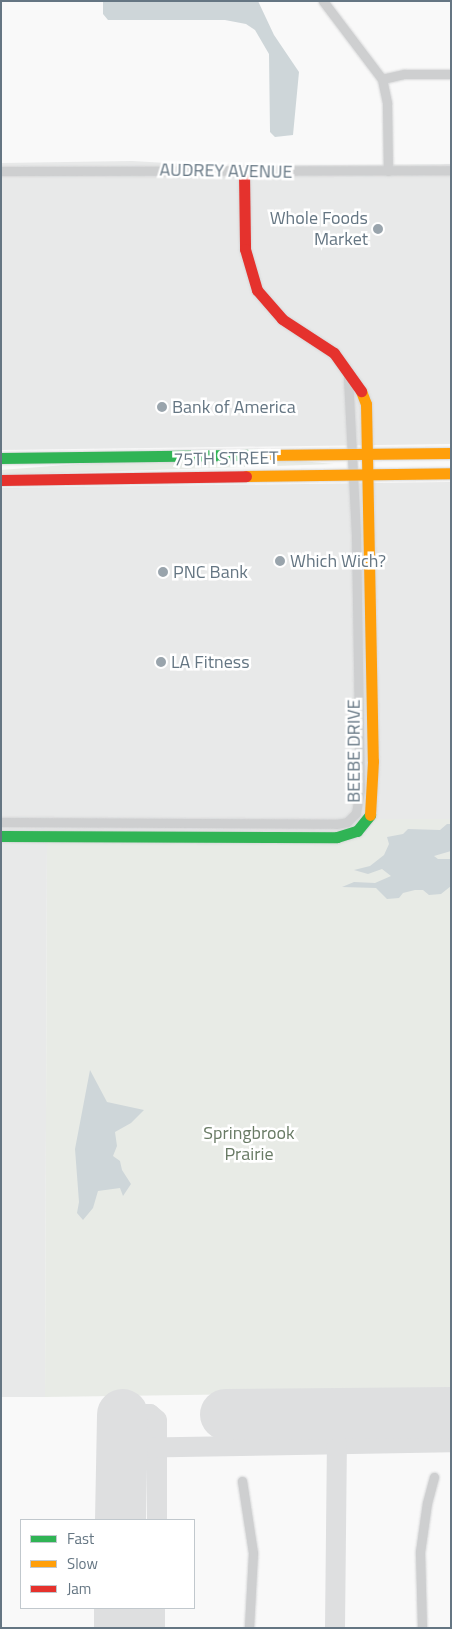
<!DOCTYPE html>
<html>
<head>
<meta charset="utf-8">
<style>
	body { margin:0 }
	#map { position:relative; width:452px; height:1629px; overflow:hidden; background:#f9f9f9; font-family:"Titillium Web",sans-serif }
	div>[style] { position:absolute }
	.built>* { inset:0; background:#e8e9e9 }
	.green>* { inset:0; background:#e8ebe6 }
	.water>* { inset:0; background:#ced6d9 }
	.taxiway>* { height:20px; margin:-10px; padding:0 10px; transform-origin:10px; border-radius:10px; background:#dedfe0 }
	.runway>* { height:51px; margin:-25.5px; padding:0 25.5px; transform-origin:25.5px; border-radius:25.5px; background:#dedfe0 }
	.roads { filter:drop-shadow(0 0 1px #d5d6d7) drop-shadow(0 0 1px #d5d6d7) }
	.street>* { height:9px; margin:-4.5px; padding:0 4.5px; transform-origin:4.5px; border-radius:4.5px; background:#cecfd0 }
	.fast>* { height:11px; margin:-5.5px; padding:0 5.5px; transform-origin:5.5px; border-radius:5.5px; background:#30b455 }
	.slow>* { height:11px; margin:-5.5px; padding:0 5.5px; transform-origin:5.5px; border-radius:5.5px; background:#ff9f0a }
	.jam>* { height:11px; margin:-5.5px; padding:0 5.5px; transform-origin:5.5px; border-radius:5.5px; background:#e5322d }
	.dots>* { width:14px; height:14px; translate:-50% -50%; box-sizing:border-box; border:2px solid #fff; border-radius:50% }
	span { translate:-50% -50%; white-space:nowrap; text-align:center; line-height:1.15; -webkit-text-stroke:5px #fff; paint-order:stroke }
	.street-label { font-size:18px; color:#657683 }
	.poi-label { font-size:18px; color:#657683 }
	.right { translate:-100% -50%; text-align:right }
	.left { translate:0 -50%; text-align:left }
	.park-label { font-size:18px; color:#687a64 }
	.frame { position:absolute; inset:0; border:2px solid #657683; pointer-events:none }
	.legend { position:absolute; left:20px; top:1519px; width:175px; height:90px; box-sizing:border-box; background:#fff; border:1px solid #c1c8cd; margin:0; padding:6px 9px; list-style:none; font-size:15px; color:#657683 }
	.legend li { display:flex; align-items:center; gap:10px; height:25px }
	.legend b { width:25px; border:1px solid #c1c8cd }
</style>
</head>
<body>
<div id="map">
	<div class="built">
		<i style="clip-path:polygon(132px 161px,220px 166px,451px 164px,451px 444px,1px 450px,1px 163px)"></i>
		<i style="clip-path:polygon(451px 482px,451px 819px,377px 819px,366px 833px,346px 841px,47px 841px,45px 1397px,1px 1397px,1px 488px)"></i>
	</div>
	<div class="green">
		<i style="clip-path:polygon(291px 460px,334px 464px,1px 475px,1px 470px,104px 462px)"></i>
		<i style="clip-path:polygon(377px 819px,451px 819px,451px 1391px,45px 1397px,47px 841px,346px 841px,366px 833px)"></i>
	</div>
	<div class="water">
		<i style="clip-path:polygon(103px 1px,258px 1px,274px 35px,299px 72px,293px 135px,275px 137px,270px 132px,269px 54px,255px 30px,246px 24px,225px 20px,108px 20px,103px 14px)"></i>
		<i style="clip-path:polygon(447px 824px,451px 824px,451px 851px,434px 856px,438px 859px,451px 859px,451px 886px,441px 894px,429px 895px,423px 890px,415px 890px,403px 893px,399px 898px,387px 899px,376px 888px,342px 887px,354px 882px,375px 883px,391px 876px,382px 869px,368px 874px,354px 870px,370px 866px,384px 855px,389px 844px,387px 837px,403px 834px,408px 829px,440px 830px)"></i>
		<i style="clip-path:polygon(90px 1070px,107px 1102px,144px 1110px,131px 1123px,115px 1132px,117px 1146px,113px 1156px,120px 1161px,122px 1170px,131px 1184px,123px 1196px,120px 1188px,98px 1191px,93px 1208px,83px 1220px,77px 1213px,79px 1202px,75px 1149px)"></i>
	</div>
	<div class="taxiway">
		<i style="left:122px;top:1414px;width:28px"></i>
		<i style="left:150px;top:1414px;width:9px;rotate:41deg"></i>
		<i style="left:157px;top:1420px;width:100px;rotate:90deg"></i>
		<i style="left:121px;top:1448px;width:330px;rotate:-1deg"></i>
		<i style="left:155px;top:1628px;width:20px;rotate:-90deg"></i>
		<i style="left:335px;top:1628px;width:183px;rotate:-89.4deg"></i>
	</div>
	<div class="runway">
		<i style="left:225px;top:1414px;width:226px;rotate:-0.5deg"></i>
		<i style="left:120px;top:1520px;width:106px;rotate:-88.9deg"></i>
		<i style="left:119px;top:1628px;width:20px;rotate:-90deg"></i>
	</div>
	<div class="roads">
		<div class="street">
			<i style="left:323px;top:1px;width:98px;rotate:52.9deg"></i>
			<i style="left:382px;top:79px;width:25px;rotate:78deg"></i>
			<i style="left:387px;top:103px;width:68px;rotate:89.2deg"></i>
			<i style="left:382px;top:79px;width:23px;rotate:-13deg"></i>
			<i style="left:404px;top:74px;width:47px"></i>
			<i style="left:1px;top:171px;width:450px;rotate:-0.1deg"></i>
			<i style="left:1px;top:822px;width:335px;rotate:0.3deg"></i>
			<i style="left:336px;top:824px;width:11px;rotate:-10deg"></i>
			<i style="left:347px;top:822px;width:13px;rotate:-45deg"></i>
			<i style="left:356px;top:813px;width:22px;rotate:-80deg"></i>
			<i style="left:360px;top:791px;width:256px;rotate:-90.9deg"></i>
			<i style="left:356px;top:535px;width:159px;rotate:-92.9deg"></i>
			<i style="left:242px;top:1481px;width:73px;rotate:81.3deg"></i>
			<i style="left:253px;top:1553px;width:75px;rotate:93.1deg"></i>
			<i style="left:422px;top:1628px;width:76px;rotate:-91.5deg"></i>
			<i style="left:420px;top:1552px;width:49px;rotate:-81.9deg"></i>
			<i style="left:427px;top:1503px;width:27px;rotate:-75deg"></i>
		</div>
		<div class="fast">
			<i style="left:1px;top:458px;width:258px;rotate:-0.7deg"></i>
			<i style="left:1px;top:836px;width:336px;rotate:0.2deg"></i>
			<i style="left:337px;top:837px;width:21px;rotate:-17deg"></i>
			<i style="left:357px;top:831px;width:21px;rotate:-51deg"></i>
		</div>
		<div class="slow">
			<i style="left:361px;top:391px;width:14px;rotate:69deg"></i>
			<i style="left:366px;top:404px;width:357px;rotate:88.9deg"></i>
			<i style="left:373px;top:761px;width:54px;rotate:93.2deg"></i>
			<i style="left:259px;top:455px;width:192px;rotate:-0.6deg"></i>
			<i style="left:246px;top:476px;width:205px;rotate:-0.8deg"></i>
		</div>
		<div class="jam">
			<i style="left:244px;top:173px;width:76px;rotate:89.2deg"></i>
			<i style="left:245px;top:249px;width:43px;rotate:73.7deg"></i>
			<i style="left:257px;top:290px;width:38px;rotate:49deg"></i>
			<i style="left:282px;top:319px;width:62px;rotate:33.2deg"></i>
			<i style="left:334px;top:353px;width:47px;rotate:54.6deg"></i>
			<i style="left:1px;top:480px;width:245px;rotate:-0.9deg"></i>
		</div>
	</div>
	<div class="dots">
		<i style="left:378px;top:229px;background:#99a4ac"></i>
		<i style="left:162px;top:407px;background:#99a4ac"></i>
		<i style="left:280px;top:561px;background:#99a4ac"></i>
		<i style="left:163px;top:572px;background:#99a4ac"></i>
		<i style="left:161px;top:662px;background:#99a4ac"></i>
	</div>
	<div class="street-label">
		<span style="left:226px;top:171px;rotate:1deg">AUDREY AVENUE</span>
		<span style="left:226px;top:459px;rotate:-1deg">75TH STREET</span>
		<span style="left:354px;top:751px;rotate:-90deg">BEEBE DRIVE</span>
	</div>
	<div class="poi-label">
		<span class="right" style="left:368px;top:229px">Whole Foods<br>Market</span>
		<span class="left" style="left:172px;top:407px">Bank of America</span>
		<span class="left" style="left:290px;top:561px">Which Wich?</span>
		<span class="left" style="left:173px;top:572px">PNC Bank</span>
		<span class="left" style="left:171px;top:662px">LA Fitness</span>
	</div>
	<div class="park-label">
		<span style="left:249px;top:1144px">Springbrook<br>Prairie</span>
	</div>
	<div class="frame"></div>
	<ul class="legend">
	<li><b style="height:6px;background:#30b455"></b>Fast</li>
	<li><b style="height:6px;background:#ff9f0a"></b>Slow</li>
	<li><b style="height:6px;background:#e5322d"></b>Jam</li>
	</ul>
</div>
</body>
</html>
